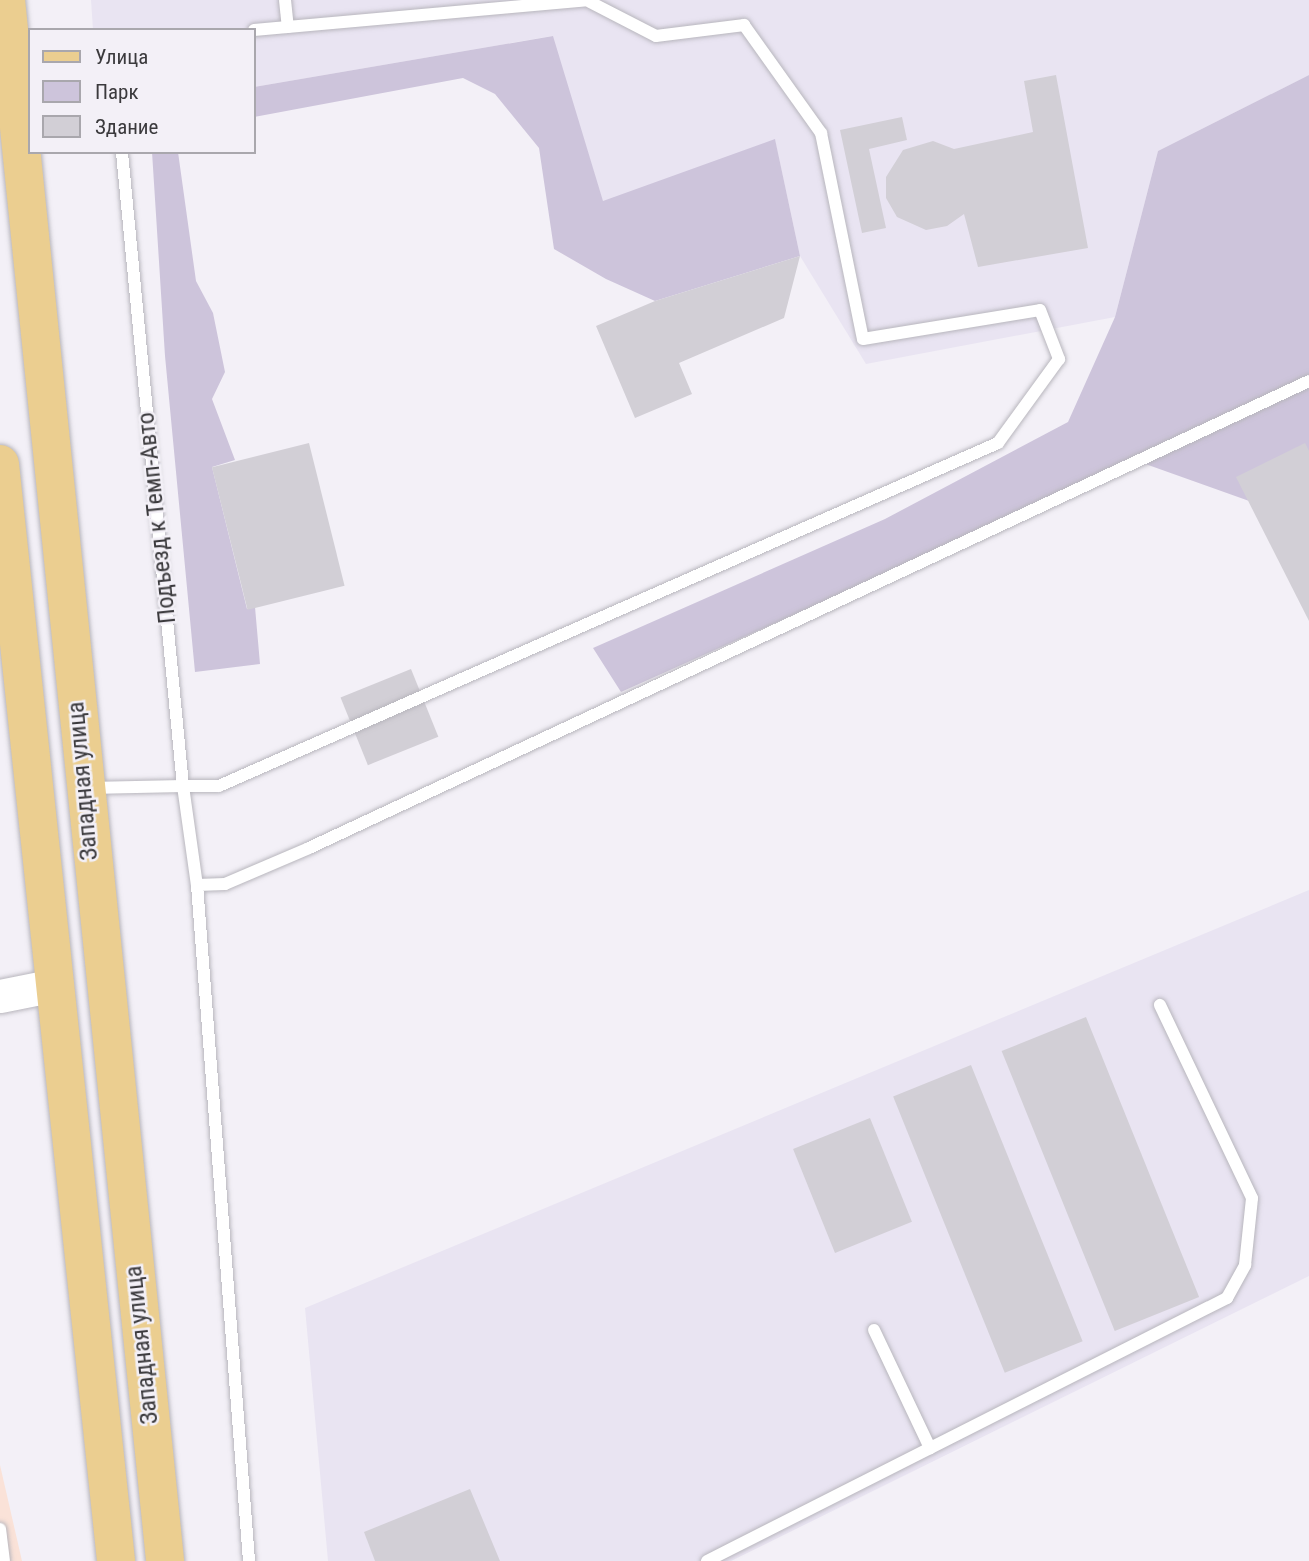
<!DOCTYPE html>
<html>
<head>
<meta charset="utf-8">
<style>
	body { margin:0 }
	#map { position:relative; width:1309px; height:1561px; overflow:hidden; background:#f3f0f7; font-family:"Roboto Condensed",sans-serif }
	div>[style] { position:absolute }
	.built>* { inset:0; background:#e9e4f2 }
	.industrial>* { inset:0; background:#fae2d8 }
	.green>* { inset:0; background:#cdc4db }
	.building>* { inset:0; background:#d2cfd6; transform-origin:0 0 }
	.roads { filter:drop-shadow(0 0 2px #b8b6bd) drop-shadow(0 0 2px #b8b6bd) }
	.service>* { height:12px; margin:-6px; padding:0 6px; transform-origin:6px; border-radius:6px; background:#fff }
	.tertiary>* { height:33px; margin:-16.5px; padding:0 16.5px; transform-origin:16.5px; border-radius:16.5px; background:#fff }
	.primary>* { height:38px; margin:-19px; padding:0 19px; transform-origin:19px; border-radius:19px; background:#ebce90 }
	span { translate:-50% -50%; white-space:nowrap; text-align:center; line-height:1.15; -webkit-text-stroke:5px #f3f0f7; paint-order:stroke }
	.street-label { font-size:24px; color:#3b3a3d }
	.legend { position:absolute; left:28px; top:28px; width:228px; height:126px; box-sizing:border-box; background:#f3f0f7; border:2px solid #a9a7ad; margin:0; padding:9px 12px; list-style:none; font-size:21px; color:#3b3a3d }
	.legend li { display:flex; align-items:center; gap:14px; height:35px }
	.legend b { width:35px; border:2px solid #a9a7ad }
</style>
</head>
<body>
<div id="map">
	<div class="built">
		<i style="clip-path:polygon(91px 0,1309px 0,1309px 75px,1158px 151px,1115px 317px,866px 364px,800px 256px,775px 140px,603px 202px,552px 36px,254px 87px,254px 30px,93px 30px)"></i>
		<i style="clip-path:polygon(1309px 890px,1309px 1276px,731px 1561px,328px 1561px,305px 1308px)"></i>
	</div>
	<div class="industrial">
		<i style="clip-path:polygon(0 1465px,22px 1561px,0 1561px)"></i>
	</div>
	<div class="green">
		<i style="clip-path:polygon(553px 36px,603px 201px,775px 139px,800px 256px,655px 301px,606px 279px,554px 249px,539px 148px,495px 94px,463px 78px,254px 117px,254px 87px)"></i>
		<i style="clip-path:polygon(1309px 75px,1309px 498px,1252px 502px,1137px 461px,621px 692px,593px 648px,885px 519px,1068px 422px,1115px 317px,1158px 151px)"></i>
		<i style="clip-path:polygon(152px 152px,178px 152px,196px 281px,213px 313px,225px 372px,212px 399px,235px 460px,212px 467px,247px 609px,255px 607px,260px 664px,195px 672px,165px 356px)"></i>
	</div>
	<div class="building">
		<i style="clip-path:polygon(1056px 75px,1088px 248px,978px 267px,964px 214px,947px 226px,926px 230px,897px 217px,886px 198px,886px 177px,903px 150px,933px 141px,954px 149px,1033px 132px,1024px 81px)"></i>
		<i style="clip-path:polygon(902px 117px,907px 140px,869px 149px,886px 228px,862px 233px,840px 130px)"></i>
		<i style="clip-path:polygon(800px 256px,784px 318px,679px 363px,692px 394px,635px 418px,596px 326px,655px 301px)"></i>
		<i style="left:309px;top:443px;width:147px;height:100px;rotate:76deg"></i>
		<i style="clip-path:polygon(1305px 443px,1309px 451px,1309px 621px,1236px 477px)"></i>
		<i style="left:411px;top:669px;width:73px;height:76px;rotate:68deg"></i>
		<i style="left:1086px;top:1017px;width:302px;height:91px;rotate:68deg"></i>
		<i style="left:971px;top:1065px;width:298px;height:84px;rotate:68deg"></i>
		<i style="left:870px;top:1118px;width:112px;height:83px;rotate:68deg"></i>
		<i style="clip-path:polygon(470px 1489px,500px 1561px,375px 1561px,364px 1532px)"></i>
	</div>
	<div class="roads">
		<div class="service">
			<i style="left:285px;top:0;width:27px;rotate:84deg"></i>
			<i style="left:590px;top:2px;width:74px;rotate:27.3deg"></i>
			<i style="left:656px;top:36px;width:89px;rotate:-7.1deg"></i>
			<i style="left:744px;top:25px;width:133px;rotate:54.5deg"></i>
			<i style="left:821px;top:133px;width:210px;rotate:78.5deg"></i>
			<i style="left:863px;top:339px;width:179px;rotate:-9.3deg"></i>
			<i style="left:1040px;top:310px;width:53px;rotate:68.8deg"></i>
			<i style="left:1059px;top:359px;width:104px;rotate:126deg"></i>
			<i style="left:998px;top:443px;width:851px;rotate:156.24deg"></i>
			<i style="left:219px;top:786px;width:36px;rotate:180deg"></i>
			<i style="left:183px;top:786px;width:100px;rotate:82deg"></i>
			<i style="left:197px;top:885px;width:28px;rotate:-2deg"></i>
			<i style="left:225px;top:884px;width:91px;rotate:-23.2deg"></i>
			<i style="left:309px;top:848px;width:1104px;rotate:-25.03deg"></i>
			<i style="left:254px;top:30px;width:337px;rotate:-5.1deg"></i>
			<i style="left:89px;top:788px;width:94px;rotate:-1.2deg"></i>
			<i style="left:183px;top:786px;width:637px;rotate:-95.5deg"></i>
			<i style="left:197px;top:885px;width:678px;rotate:85.6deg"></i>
			<i style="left:874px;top:1330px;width:131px;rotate:64.6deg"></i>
			<i style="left:0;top:1529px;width:32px;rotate:83deg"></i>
			<i style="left:707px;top:1561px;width:583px;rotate:-26.83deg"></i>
			<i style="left:1227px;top:1298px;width:38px;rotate:-61deg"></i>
			<i style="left:1245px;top:1265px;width:67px;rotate:-84deg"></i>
			<i style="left:1252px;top:1198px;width:214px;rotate:-115.5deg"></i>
		</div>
		<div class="tertiary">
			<i style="left:0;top:996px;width:56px;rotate:-11.3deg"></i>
		</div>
		<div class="primary">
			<i style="left:6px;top:0;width:1569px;rotate:84.18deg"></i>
			<i style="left:0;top:464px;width:1103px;rotate:83.96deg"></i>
		</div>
	</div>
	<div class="street-label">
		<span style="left:157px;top:518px;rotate:-96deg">Подъезд к Темп-Авто</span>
		<span style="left:83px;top:781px;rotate:-95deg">Западная улица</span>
		<span style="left:142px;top:1345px;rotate:-96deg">Западная улица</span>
	</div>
	<ul class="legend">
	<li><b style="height:9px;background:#ebce90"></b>Улица</li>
	<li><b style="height:19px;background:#cdc4db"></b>Парк</li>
	<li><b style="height:19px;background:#d2cfd6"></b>Здание</li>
	</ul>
</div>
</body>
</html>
